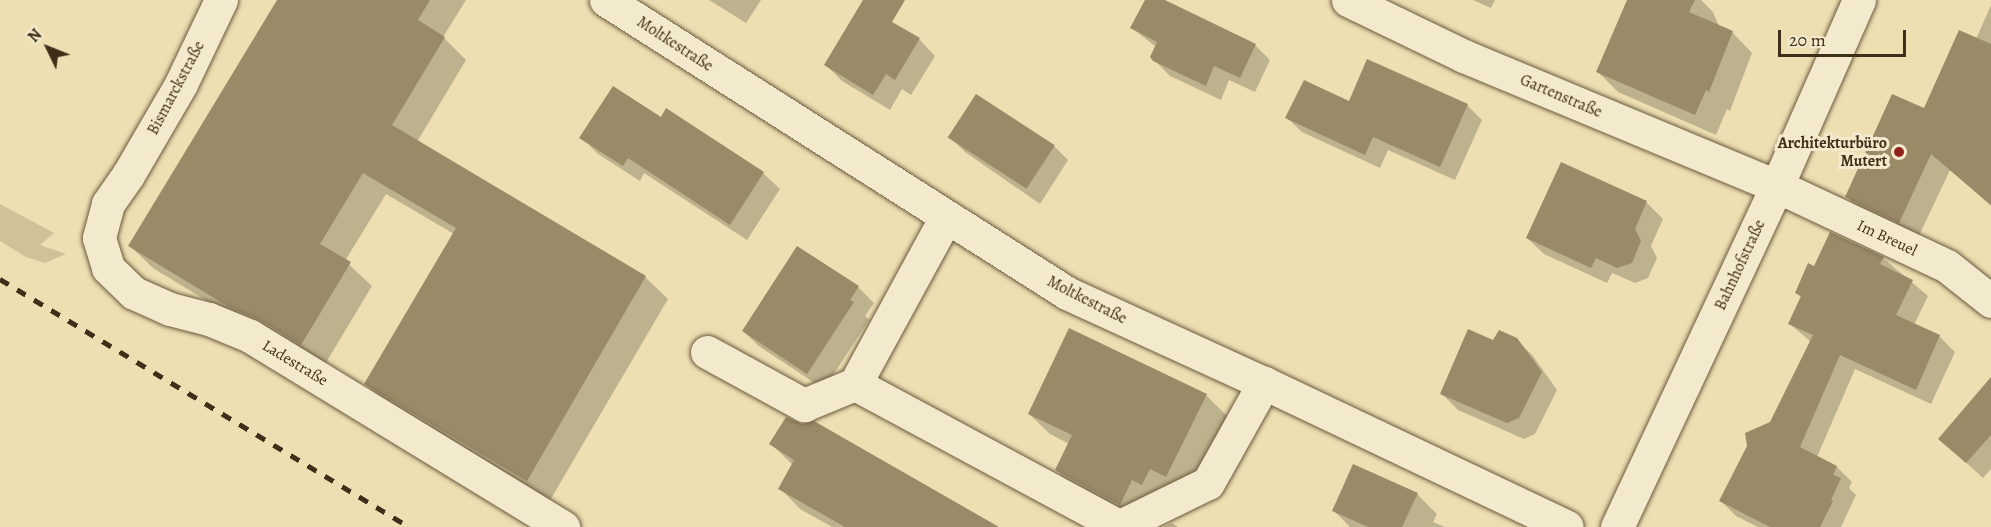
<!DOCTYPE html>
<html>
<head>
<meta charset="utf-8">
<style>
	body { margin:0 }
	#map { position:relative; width:1991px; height:527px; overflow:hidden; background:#eddfb2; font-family:Alegreya,serif }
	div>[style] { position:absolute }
	.green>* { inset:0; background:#cfc198 }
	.shadow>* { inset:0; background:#0003 }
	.building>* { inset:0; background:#998a68; transform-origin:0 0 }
	.roads { filter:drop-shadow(0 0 2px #6a5a3e) drop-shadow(0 0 2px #6a5a3e) }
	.minor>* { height:33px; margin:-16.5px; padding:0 16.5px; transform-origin:16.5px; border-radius:16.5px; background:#f3eacd }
	.rail>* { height:4.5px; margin-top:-2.25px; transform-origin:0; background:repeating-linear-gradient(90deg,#3f2e18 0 10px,transparent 0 20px) }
	.dots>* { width:16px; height:16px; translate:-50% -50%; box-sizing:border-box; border:3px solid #f3eacd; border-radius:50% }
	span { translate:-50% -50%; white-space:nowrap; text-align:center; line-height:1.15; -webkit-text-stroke:6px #f3eacd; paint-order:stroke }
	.street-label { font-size:16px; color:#3f2e18 }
	.poi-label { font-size:16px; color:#3f2e18; font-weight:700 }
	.right { translate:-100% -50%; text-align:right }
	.north { position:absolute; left:18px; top:18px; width:60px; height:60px; -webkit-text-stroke:4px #f3eacd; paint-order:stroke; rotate:313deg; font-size:16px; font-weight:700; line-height:24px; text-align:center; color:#3f2e18 }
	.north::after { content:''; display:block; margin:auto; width:21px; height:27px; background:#3f2e18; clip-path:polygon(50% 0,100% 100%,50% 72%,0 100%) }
	.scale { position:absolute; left:1778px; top:30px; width:128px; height:27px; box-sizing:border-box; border:3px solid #3f2e18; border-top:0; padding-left:8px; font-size:18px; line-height:21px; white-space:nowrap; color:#3f2e18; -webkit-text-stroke:4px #f3eacd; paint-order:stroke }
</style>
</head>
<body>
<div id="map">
	<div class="green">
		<i style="clip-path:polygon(0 204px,54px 233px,40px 245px,66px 254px,45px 263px,26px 257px,0 241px)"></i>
	</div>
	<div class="shadow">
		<i style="clip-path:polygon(279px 0,466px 0,443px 37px,466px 60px,417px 142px,645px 277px,668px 299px,549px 502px,388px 406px,366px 383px,454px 234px,386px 194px,345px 261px,372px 286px,324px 366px,253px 329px,153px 268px,130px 246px)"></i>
		<i style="clip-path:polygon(709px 0,761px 0,746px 23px)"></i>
		<i style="clip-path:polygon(1147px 0,1162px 0,1255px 45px,1270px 60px,1255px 92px,1229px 80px,1221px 100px,1170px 76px,1151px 57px,1156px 47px,1132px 28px)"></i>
		<i style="clip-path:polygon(1473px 0,1495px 0,1491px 8px)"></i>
		<i style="clip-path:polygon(1629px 0,1701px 0,1713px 12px,1719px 26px,1732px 32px,1752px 53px,1730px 111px,1727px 109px,1716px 135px,1618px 92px,1597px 71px)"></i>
		<i style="clip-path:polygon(1991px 5px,1991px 206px,1950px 170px,1917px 240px,1865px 215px,1847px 197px,1925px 110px,1976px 39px)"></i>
		<i style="clip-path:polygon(919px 39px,935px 56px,911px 95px,902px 89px,890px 110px,842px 81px,826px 65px)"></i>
		<i style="clip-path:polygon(1350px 103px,1467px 105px,1482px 120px,1455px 180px,1388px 150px,1380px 168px,1302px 132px,1287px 118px)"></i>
		<i style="clip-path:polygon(666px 110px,763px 173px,780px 189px,747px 240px,644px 173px,640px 181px,598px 154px,581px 137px,661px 119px)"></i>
		<i style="clip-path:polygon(951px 138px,1054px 146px,1068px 160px,1040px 204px,965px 152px)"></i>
		<i style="clip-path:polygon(1561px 164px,1646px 202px,1663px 219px,1651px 246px,1657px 258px,1648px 278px,1635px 283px,1612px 273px,1607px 283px,1544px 254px,1527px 238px)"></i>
		<i style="clip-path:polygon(1883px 258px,1928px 296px,1914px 325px,1939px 336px,1955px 352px,1931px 404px,1855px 369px,1817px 457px,1837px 467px,1852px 482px,1849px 488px,1856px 495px,1841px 527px,1758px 527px,1736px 516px,1721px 501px,1771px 423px,1811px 342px,1790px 324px,1802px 298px,1797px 293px,1815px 268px)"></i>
		<i style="clip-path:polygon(858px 287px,874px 303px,865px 316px,869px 320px,824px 389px,760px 347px,743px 331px)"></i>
		<i style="clip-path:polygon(1516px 339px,1533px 356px,1557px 390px,1535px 434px,1524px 439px,1458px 410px,1441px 393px,1494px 342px)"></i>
		<i style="clip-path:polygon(1991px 379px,1991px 469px,1983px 478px,1940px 439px)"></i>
		<i style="clip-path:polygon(1206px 395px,1227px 416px,1183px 505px,1142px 525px,1077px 490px,1056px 470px,1069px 444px,1050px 434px,1029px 414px)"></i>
		<i style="clip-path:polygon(771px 444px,996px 527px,832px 527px,800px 509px,780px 488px,793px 465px)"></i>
		<i style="clip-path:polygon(1417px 494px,1437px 514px,1433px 522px,1445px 527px,1350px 527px,1333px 510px)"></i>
		<i style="clip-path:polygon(1172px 523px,1178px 527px,1164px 527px)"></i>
	</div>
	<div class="building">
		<i style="clip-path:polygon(277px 0,430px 0,418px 20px,445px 37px,392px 125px,646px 276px,527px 481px,364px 384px,456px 228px,363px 173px,320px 244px,351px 262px,301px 345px,260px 320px,229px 307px,128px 246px)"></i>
		<i style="clip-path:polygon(863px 0,905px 0,892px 22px,920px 38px,895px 80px,886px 74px,873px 95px,824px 65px)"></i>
		<i style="clip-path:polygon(1145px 0,1165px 0,1256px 44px,1240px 78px,1214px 66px,1206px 86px,1153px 61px,1150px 57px,1157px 42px,1130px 28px)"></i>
		<i style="clip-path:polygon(1627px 0,1695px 0,1689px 12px,1733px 31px,1709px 92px,1706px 90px,1695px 115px,1596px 72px)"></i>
		<i style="clip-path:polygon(1959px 30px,1991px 44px,1991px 205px,1931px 154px,1899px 223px,1845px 197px,1892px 94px,1924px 108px)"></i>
		<i style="clip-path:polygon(1367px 59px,1468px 104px,1440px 167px,1373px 137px,1365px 155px,1285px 118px,1304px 80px,1349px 101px)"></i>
		<i style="clip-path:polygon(613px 86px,661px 117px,666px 108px,764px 172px,730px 225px,628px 158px,623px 166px,579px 138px)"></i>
		<i style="left:976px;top:94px;width:94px;height:52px;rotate:33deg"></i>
		<i style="clip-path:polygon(1561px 162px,1647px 201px,1635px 229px,1641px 241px,1632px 263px,1617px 268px,1596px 258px,1591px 268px,1526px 238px)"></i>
		<i style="clip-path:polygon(1830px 232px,1884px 257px,1880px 264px,1913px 280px,1896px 315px,1940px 335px,1916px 390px,1840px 355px,1800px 447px,1837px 466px,1833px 475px,1841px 478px,1831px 500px,1833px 501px,1820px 527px,1770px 527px,1719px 501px,1747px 446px,1745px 433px,1770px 422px,1813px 335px,1788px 324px,1801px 296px,1795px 293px,1808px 263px,1814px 266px)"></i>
		<i style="clip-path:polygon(797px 246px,859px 286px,850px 300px,854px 302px,807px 374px,742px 331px)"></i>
		<i style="clip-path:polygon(1069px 328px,1207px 394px,1166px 477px,1150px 469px,1142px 485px,1132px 480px,1120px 505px,1055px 470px,1072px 435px,1028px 414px)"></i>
		<i style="clip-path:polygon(1468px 329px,1493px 340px,1499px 330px,1517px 338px,1542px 372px,1519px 418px,1507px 423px,1440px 394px)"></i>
		<i style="clip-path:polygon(1991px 377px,1991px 435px,1966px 463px,1938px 439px)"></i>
		<i style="clip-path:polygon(786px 417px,802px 424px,814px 421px,999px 527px,845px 527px,778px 489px,794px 460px,769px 444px)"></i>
		<i style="clip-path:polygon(1353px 464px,1418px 493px,1402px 527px,1368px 527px,1332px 511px)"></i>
	</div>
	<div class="roads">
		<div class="minor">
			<i style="left:221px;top:0;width:93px;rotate:115.5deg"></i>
			<i style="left:181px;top:84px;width:105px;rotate:120.2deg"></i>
			<i style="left:128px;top:175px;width:35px;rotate:125deg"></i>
			<i style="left:108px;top:204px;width:35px;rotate:105deg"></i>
			<i style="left:99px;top:238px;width:31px;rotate:73deg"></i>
			<i style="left:108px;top:268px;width:36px;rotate:44deg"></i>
			<i style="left:134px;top:293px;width:39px;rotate:24deg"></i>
			<i style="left:170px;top:309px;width:40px;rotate:14.4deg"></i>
			<i style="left:209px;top:319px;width:44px;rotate:22.5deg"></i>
			<i style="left:250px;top:336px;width:367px;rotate:31.4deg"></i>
			<i style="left:606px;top:0;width:546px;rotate:32.44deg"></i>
			<i style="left:1067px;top:293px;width:217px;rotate:24.6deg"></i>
			<i style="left:1264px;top:383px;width:335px;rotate:25.4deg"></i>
			<i style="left:1348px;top:0;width:129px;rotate:25.8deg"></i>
			<i style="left:1464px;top:56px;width:339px;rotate:22.6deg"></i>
			<i style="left:1777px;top:186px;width:188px;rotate:25.2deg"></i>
			<i style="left:1947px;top:266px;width:56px;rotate:38.5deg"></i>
			<i style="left:946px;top:217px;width:190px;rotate:118.6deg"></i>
			<i style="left:855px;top:384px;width:300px;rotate:28.3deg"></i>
			<i style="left:707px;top:352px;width:111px;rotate:28.7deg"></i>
			<i style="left:804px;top:405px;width:55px;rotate:-22.4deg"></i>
			<i style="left:1118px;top:527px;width:100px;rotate:-26.1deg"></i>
			<i style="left:1208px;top:483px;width:115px;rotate:-60.8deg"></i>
			<i style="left:1617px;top:527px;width:377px;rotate:-64.9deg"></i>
			<i style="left:1777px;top:186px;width:203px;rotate:-66.2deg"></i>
		</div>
	</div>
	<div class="rail">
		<i style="left:0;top:279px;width:478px;rotate:31.2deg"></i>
	</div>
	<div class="dots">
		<i style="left:1899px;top:152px;background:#8f2418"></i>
	</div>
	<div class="street-label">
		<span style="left:675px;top:44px;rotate:33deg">Moltkestraße</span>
		<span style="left:176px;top:88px;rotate:-62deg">Bismarckstraße</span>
		<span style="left:1561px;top:96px;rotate:23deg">Gartenstraße</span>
		<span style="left:1887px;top:238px;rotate:25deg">Im Breuel</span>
		<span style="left:1740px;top:265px;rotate:-65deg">Bahnhofstraße</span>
		<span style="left:1087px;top:300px;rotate:27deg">Moltkestraße</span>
		<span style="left:295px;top:363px;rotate:31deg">Ladestraße</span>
	</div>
	<div class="poi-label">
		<span class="right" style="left:1887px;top:152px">Architekturbüro<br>Mutert</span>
	</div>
	<div class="north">N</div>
	<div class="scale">20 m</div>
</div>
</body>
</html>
